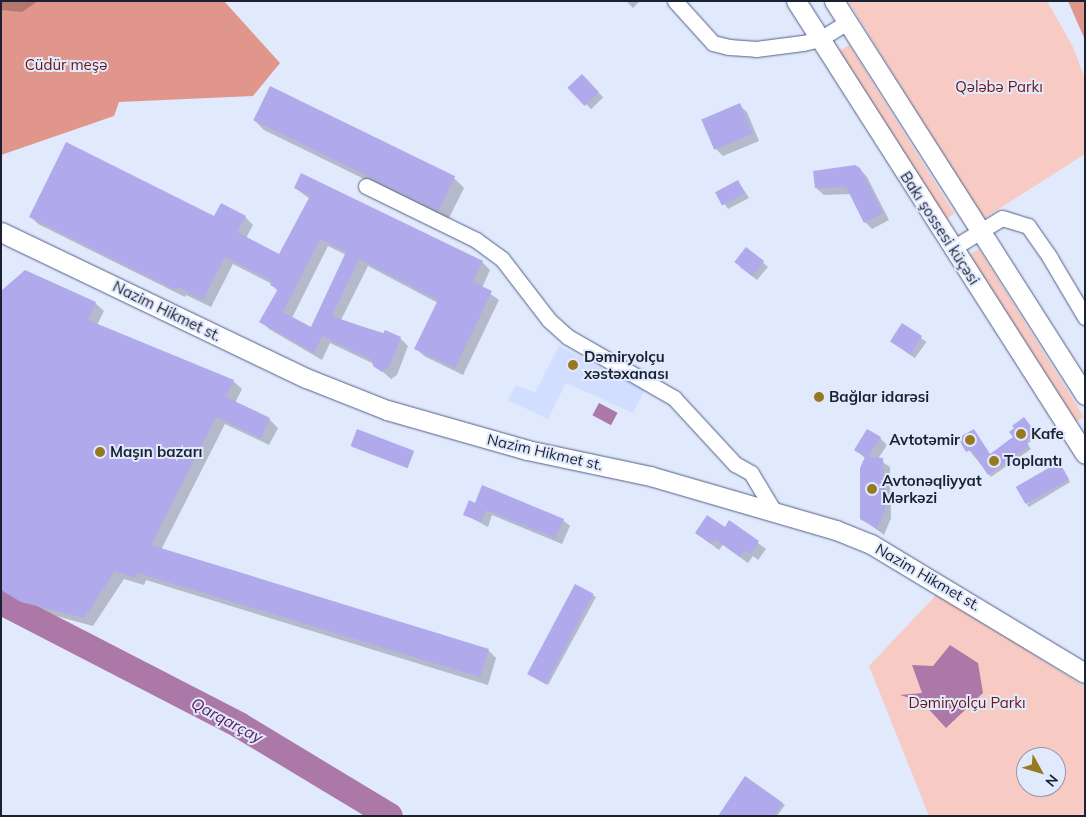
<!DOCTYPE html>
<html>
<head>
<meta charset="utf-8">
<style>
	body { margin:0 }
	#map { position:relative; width:1086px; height:817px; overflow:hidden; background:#e1e9fc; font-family:Mulish,sans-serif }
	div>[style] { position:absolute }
	.built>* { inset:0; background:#d1deff }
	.green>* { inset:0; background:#f7cbc3; transform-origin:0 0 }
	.forest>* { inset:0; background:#e1968b }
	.water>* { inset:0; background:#ac78a8; transform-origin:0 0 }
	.shadow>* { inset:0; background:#0003; transform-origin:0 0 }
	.river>* { height:26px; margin:-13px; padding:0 13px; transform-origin:13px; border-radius:13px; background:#ac78a8 }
	.building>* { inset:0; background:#b0a9eb; transform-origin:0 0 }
	.roads { filter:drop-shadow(0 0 1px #515f89) drop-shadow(0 0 1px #515f89) }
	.minor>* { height:15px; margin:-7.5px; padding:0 7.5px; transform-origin:7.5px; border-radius:7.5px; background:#fff }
	.major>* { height:19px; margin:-9.5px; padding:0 9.5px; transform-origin:9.5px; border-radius:9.5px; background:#fff }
	.dots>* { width:14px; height:14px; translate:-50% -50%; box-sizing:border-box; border:2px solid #e1e9fc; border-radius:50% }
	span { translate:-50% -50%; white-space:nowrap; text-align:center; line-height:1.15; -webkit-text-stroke:4px #e1e9fc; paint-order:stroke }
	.park-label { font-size:15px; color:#6d150f }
	.street-label { font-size:15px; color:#1a2132 }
	.poi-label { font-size:15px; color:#1a2132; font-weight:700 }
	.left { translate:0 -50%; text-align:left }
	.right { translate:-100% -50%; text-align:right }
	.water-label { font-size:16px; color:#5c1b5a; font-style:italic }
	.frame { position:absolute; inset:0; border:2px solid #1a2132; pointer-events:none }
	.north { position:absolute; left:1016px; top:747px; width:50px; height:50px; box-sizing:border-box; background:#e1e9fc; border:1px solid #9199ab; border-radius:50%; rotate:129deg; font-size:14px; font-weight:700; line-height:20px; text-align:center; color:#1a2132 }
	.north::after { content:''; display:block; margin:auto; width:18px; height:22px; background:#977921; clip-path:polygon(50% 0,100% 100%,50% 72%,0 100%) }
</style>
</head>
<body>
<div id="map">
	<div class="built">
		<i style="clip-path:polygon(559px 346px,645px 389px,633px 413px,566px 383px,548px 419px,508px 400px,516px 385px,535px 393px)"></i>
	</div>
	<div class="green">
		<i style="clip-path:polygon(848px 1px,1047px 1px,1072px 45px,1085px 78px,1085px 154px,983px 219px)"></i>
		<i style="left:849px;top:45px;width:199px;height:12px;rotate:58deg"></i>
		<i style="left:979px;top:249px;width:198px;height:12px;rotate:58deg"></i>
		<i style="clip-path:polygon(evenodd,938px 593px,1085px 687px,1085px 816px,929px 816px,869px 666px,938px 593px,1026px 757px,1056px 757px,1056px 787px,1026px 787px,1026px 757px)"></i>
	</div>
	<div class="forest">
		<i style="clip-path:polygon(1px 1px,224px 1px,280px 63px,253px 96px,119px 102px,114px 116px,1px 155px)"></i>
		<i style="clip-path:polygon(1068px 1px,1085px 1px,1085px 40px)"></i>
	</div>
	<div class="water">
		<i style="left:599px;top:403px;width:21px;height:14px;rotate:28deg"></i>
		<i style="clip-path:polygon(950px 645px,978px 663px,983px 693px,946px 728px,922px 702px,900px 695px,922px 693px,912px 665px,933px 666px)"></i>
	</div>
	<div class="shadow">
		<i style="clip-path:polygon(1px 1px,38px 1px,22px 12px,1px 10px)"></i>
		<i style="clip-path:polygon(626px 1px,640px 1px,633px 8px)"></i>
		<i style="left:582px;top:76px;width:30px;height:17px;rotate:45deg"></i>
		<i style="clip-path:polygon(739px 105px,747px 112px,759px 141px,723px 156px,716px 149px)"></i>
		<i style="clip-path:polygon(254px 120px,454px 178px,464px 188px,448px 220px,264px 130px)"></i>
		<i style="clip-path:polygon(860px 169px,867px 177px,889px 220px,872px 229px,865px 222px,851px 194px,824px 195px,816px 188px)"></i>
		<i style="clip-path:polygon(738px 181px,749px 198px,728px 209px,717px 193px)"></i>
		<i style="clip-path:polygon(evenodd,295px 188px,482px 262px,490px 270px,482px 288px,499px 300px,463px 375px,424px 356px,416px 348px,438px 303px,368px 266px,341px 320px,400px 338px,408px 346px,397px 375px,391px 379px,374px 364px,330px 343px,322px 360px,269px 329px,261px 321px,278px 292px,272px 284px,233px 264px,211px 307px,186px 295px,185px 297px,38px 224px,30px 216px,245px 217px,253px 225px,246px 238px,280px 255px,310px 199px,295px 188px,328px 246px,346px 255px,311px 329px,292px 318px,328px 246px)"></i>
		<i style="clip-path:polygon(746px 248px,768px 267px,757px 280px,740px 267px)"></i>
		<i style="clip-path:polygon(1px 292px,95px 303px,104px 311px,97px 325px,233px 381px,242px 389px,235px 403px,269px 419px,278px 428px,269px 445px,225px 424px,161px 550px,488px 650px,496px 658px,488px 685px,146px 580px,144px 585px,124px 579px,93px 626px,31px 609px,1px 592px)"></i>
		<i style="left:903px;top:325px;width:29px;height:20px;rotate:36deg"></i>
		<i style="clip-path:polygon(1026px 421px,1035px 433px,1032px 435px,1034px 439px,1027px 444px,1031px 449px,991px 477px,960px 439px,990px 455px,1015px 437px)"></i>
		<i style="left:358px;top:430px;width:60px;height:18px;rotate:21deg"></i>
		<i style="clip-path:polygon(880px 438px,887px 445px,878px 459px,890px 467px,891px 518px,884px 535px,861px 518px,866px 459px,856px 450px)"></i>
		<i style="clip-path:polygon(1061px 465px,1070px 482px,1029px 507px,1027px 505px)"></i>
		<i style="clip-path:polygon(475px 504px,563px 520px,570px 526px,562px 544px,492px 515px,488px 527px,464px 514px)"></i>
		<i style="clip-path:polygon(729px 522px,766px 549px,758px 560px,753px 556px,748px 563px,723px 545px,719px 550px,696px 533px,725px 528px)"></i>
		<i style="clip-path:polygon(575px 585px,596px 597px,548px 685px,530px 675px)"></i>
		<i style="clip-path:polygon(745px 778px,785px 805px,777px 816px,719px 816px)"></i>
	</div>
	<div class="river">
		<i style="left:1px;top:602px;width:268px;rotate:27.3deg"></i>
		<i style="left:239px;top:725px;width:176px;rotate:31.1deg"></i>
	</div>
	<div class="building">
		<i style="left:582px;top:74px;width:25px;height:20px;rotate:47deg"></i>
		<i style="left:270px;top:86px;width:206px;height:38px;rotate:26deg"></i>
		<i style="left:740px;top:103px;width:33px;height:42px;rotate:67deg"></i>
		<i style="clip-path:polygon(evenodd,66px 142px,214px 216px,221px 203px,246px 216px,237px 232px,279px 254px,310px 196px,294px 188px,301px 173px,483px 261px,473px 282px,492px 291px,455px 368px,414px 349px,438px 300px,359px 259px,332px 316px,383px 334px,385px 330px,401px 337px,389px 367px,382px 372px,373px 366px,372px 360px,322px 336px,314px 353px,259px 322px,278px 289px,270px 285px,272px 281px,225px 257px,203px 300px,178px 287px,176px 290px,29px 217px,66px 142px,320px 239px,346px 252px,311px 327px,283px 312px,320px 239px)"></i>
		<i style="clip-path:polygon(855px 165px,860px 168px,883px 213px,864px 223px,846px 187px,815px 188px,813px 171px)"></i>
		<i style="left:738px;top:180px;width:15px;height:26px;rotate:62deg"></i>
		<i style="left:746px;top:247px;width:23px;height:19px;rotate:38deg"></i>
		<i style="clip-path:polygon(25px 270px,96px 302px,88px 320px,234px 380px,226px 397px,270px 418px,261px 438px,216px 417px,151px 545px,489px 649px,480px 677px,138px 573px,135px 578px,115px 571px,84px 618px,21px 602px,1px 590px,1px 291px)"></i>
		<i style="left:902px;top:323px;width:24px;height:22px;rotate:33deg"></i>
		<i style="clip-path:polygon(1024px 417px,1034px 430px,1030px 432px,1033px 436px,1026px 441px,1029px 446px,988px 475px,971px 450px,966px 452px,958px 438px,974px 429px,990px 454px,1013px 437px,1009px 432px,1014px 428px,1012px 426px)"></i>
		<i style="left:357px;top:429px;width:61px;height:18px;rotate:21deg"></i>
		<i style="clip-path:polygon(867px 429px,881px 437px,868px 457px,883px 458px,885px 510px,877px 529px,860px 519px,860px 468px,865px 457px,854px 450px)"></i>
		<i style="left:1059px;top:462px;width:20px;height:50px;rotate:60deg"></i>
		<i style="clip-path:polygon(482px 485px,564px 519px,555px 538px,486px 510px,481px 522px,463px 515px,469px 500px,475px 503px)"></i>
		<i style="clip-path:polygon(707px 515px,725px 527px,729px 520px,759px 541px,751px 554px,745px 550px,740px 557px,715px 539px,711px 544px,695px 533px)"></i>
		<i style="left:575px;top:584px;width:21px;height:102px;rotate:28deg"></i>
		<i style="clip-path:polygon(745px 776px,783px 803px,774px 816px,718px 816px)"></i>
	</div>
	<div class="roads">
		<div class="minor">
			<i style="left:675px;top:1px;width:57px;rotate:47.9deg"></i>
			<i style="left:713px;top:43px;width:16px;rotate:14deg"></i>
			<i style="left:729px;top:47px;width:27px;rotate:4deg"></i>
			<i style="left:756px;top:49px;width:47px;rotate:-7.3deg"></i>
			<i style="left:803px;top:43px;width:17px;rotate:-13deg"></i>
			<i style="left:820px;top:39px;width:32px;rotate:-32deg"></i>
			<i style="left:366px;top:186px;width:123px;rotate:26.1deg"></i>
			<i style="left:476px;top:240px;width:32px;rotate:36deg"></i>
			<i style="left:502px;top:259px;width:77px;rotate:52.4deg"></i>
			<i style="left:549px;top:320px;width:25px;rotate:42deg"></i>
			<i style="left:568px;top:337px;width:122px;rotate:29.9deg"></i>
			<i style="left:674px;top:398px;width:90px;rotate:47.3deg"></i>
			<i style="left:735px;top:464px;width:18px;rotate:29deg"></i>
			<i style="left:751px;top:473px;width:47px;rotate:59deg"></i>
			<i style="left:953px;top:248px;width:57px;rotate:-31.5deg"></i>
			<i style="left:1002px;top:218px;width:27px;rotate:17deg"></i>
			<i style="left:1028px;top:226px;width:39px;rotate:55deg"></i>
			<i style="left:1050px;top:258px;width:69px;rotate:59.3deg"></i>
		</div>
		<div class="major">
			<i style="left:796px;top:1px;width:537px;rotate:57.46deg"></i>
			<i style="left:834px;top:1px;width:467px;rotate:57.5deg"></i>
			<i style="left:1px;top:232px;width:338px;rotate:25.6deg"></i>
			<i style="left:306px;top:378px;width:87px;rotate:21.6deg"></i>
			<i style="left:387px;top:410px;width:146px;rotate:15.9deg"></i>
			<i style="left:527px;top:450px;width:126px;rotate:11.9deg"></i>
			<i style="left:650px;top:476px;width:194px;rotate:16.2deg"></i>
			<i style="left:836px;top:530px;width:38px;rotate:22deg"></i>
			<i style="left:871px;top:544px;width:250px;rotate:31.1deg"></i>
		</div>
	</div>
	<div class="dots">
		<i style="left:573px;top:365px;background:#977921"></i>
		<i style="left:819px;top:397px;background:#977921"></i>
		<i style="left:1021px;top:434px;background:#977921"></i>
		<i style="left:970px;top:440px;background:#977921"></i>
		<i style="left:100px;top:452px;background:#977921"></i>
		<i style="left:994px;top:461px;background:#977921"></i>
		<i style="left:872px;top:489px;background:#977921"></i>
	</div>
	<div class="park-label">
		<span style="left:66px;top:65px">Cüdür meşə</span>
		<span style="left:999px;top:87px">Qələbə Parkı</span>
		<span style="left:967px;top:703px">Dəmiryolçu Parkı</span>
	</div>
	<div class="street-label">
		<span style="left:940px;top:228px;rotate:57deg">Bakı şossesi küçəsi</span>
		<span style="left:167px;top:311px;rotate:26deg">Nazim Hikmet st.</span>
		<span style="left:545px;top:452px;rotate:13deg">Nazim Hikmet st.</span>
		<span style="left:928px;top:577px;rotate:30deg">Nazim Hikmet st.</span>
	</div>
	<div class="poi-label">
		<span class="left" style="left:584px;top:365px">Dəmiryolçu<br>xəstəxanası</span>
		<span class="left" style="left:829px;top:397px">Bağlar idarəsi</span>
		<span class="left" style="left:1031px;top:434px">Kafe</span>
		<span class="right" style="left:960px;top:440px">Avtotəmir</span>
		<span class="left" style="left:110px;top:452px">Maşın bazarı</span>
		<span class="left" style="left:1004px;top:461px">Toplantı</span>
		<span class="left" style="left:882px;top:489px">Avtonəqliyyat<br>Mərkəzi</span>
	</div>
	<div class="water-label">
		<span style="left:227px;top:720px;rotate:28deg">Qarqarçay</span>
	</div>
	<div class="frame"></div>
	<div class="north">N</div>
</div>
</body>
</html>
